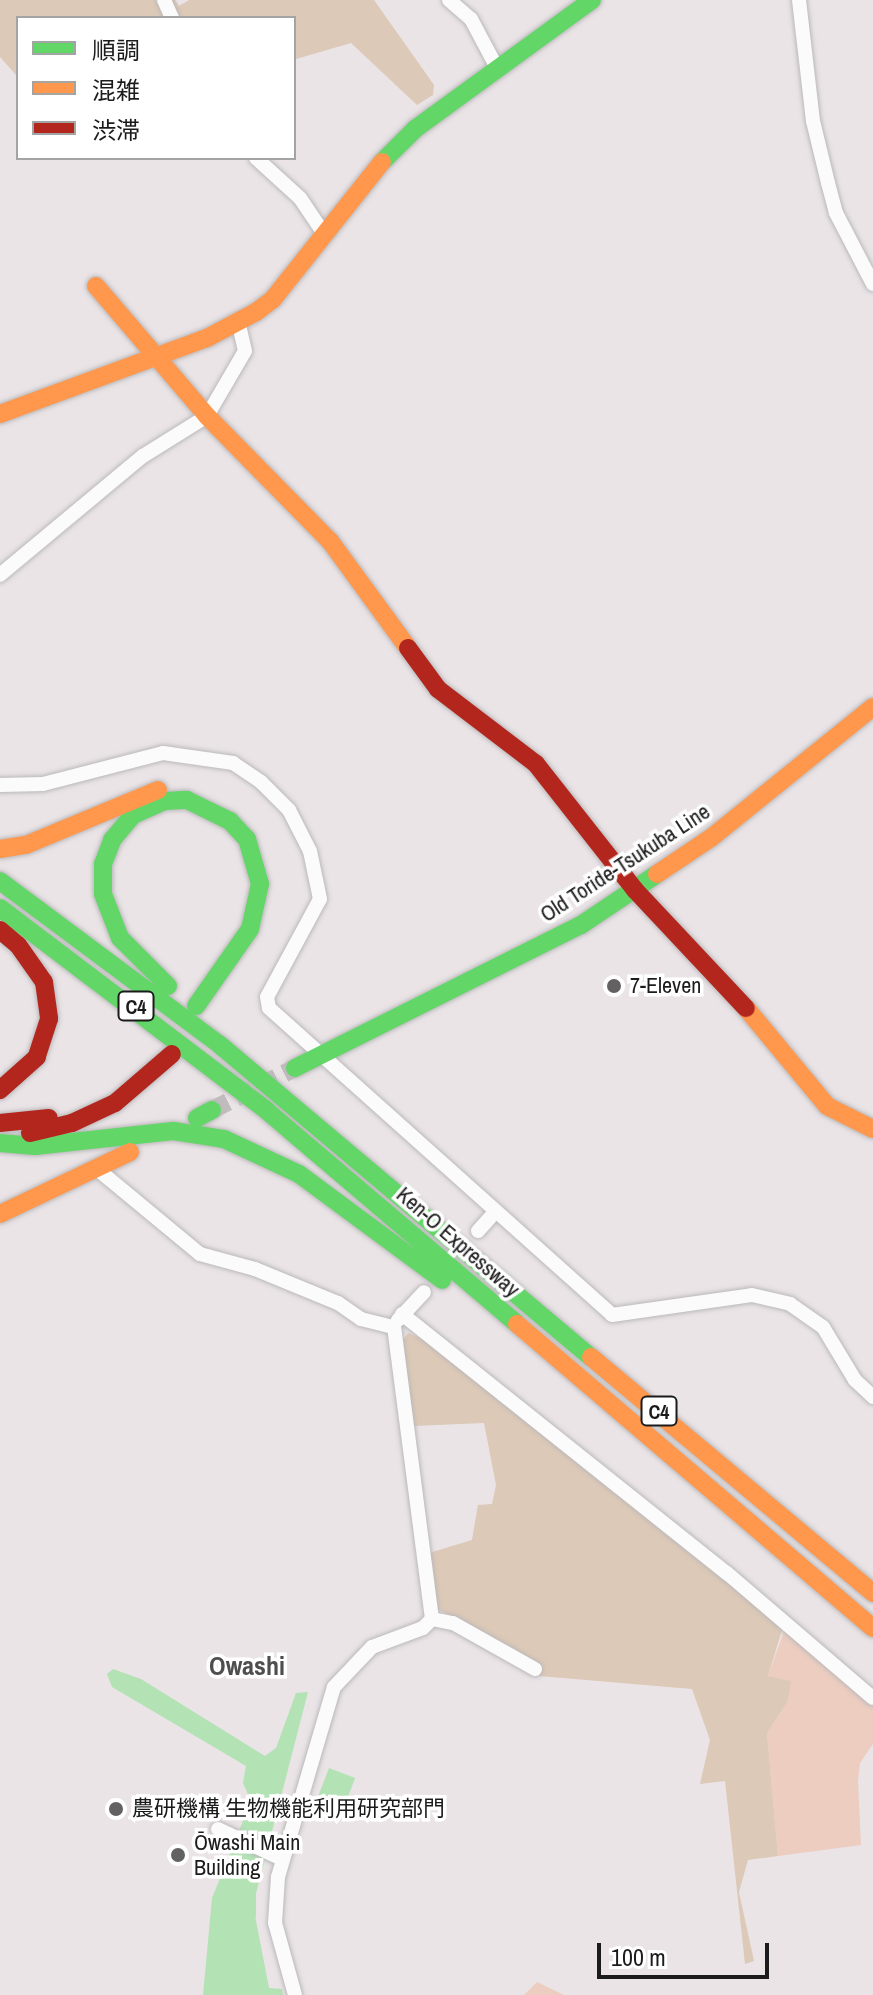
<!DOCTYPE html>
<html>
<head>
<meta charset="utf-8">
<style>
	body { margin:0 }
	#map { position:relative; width:873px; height:1995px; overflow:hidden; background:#eae4e7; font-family:"Archivo Narrow","Noto Sans JP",sans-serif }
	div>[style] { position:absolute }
	.grass>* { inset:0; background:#eccdc0 }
	.forest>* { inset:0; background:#ddc9b7 }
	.water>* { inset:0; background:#b3e2b5; transform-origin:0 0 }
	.stream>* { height:3px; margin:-1.5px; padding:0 1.5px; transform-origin:1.5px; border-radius:1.5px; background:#b3e2b5 }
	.secondary-tunnel>* { height:18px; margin-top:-9px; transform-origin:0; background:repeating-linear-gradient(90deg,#c1bcbe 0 18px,transparent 0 27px) }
	.roads { filter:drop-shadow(0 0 2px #bbb9ba) drop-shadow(0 0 2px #bbb9ba) }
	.street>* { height:14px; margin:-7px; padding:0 7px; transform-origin:7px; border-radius:7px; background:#fcfbfb }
	.fast>* { height:18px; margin:-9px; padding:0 9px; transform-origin:9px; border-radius:9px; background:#63d668 }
	.slow>* { height:18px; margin:-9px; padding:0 9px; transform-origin:9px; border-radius:9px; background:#ff974d }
	.jam>* { height:18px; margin:-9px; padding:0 9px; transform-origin:9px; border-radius:9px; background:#b3261e }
	.dots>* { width:22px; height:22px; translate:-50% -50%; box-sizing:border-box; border:4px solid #fff; border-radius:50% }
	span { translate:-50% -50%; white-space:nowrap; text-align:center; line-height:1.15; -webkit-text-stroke:7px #fff; paint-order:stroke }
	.shield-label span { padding:2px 6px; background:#fff; border:2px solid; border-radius:6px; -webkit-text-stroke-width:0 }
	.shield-label { font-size:20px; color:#1b1b1b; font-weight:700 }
	.street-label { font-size:22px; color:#1b1b1b }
	.poi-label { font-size:22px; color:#1b1b1b }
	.left { translate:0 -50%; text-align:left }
	.quarter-label { font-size:26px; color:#4e4e4e; font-weight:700 }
	.legend { position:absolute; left:16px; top:16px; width:280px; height:144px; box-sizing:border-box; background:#fff; border:2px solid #a4a4a4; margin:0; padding:10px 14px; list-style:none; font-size:24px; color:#1b1b1b }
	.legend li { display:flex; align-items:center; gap:16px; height:40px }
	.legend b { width:40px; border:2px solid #a4a4a4 }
	.scale { position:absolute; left:597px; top:1943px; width:172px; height:36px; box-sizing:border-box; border:4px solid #1b1b1b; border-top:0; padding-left:10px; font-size:24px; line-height:28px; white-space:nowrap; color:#1b1b1b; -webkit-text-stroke:6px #fff; paint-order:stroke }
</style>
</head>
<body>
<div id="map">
	<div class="grass">
		<i style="clip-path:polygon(784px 1631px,873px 1703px,873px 1744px,860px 1763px,858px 1781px,861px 1845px,778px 1856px,767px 1733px,788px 1701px,790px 1681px,768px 1676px)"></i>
		<i style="clip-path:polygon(537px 1982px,564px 1995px,524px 1995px)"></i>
	</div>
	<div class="forest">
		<i style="clip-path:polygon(0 0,175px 0,179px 6px,189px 0,374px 0,434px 85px,433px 95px,417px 105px,351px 43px,296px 59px,294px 18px,18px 18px,18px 77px,0 57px)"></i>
		<i style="clip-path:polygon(408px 1333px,425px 1340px,783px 1627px,768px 1676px,791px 1681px,788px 1701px,767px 1733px,778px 1856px,748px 1860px,739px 1892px,754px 1961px,745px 1964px,725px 1781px,700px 1784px,710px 1740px,692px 1689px,539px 1676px,541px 1670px,435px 1607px,429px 1553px,472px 1540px,478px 1505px,492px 1504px,496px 1485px,484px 1423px,414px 1426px,403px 1340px)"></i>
	</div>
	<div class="water">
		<i style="clip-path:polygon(113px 1669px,141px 1679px,265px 1756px,276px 1748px,296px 1693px,308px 1692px,253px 1905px,269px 1988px,282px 1989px,283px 1995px,203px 1995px,212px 1898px,251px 1801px,243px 1783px,246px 1766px,112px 1687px,107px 1674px)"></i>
		<i style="left:329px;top:1768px;width:28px;height:44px;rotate:21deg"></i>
	</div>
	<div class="stream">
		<i style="left:254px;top:1895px;width:21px;rotate:90deg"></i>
	</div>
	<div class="secondary-tunnel">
		<i style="left:212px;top:1110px;width:93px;rotate:-26.8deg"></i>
	</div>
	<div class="roads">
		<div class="street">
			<i style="left:164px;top:0;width:20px;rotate:66deg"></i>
			<i style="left:449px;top:0;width:29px;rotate:41deg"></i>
			<i style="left:471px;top:19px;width:55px;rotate:62deg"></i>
			<i style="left:799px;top:0;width:122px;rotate:83.4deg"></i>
			<i style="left:813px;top:121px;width:64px;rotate:76.4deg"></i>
			<i style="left:828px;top:183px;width:31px;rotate:75deg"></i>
			<i style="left:836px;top:213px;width:80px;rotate:62.5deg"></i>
			<i style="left:256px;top:158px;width:59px;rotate:42.3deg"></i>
			<i style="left:300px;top:198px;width:45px;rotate:56deg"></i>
			<i style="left:0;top:575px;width:186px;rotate:-39.8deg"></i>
			<i style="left:143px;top:456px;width:75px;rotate:-32deg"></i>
			<i style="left:207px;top:416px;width:75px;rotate:-59.7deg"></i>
			<i style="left:245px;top:351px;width:28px;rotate:-103deg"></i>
			<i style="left:0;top:785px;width:43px;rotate:-1.3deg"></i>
			<i style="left:43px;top:784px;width:124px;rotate:-14.5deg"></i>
			<i style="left:163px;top:753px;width:71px;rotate:8.1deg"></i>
			<i style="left:233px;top:763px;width:34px;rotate:34deg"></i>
			<i style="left:261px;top:782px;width:40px;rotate:45deg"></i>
			<i style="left:289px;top:810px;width:46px;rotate:62.9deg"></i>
			<i style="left:310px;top:851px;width:49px;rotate:78.2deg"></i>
			<i style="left:320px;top:899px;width:111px;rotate:118.4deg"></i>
			<i style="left:267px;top:997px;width:11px;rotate:80deg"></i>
			<i style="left:269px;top:1008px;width:460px;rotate:41.8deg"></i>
			<i style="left:612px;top:1315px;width:141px;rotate:-8.1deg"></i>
			<i style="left:752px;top:1295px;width:39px;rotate:13deg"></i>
			<i style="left:790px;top:1304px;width:40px;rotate:34.9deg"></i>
			<i style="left:823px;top:1327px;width:62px;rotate:58.9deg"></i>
			<i style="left:855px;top:1380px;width:25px;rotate:43deg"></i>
			<i style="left:96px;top:1168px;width:135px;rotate:39.6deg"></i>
			<i style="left:200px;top:1254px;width:57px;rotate:15.3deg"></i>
			<i style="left:255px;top:1269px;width:90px;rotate:22.3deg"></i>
			<i style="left:338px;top:1303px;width:28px;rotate:35deg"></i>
			<i style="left:361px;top:1319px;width:34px;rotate:14deg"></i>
			<i style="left:478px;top:1231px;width:25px;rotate:-48deg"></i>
			<i style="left:402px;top:1314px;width:416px;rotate:38.6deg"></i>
			<i style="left:727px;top:1573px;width:192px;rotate:40.6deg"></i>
			<i style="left:398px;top:1320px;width:38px;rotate:-47deg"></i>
			<i style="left:432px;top:1619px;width:21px;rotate:11deg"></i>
			<i style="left:453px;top:1623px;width:94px;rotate:29.3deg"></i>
			<i style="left:218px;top:1829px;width:71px;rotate:25.1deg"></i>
			<i style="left:295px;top:1995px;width:75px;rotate:-105.5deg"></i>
			<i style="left:275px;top:1923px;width:46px;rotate:-86.3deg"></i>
			<i style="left:278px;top:1877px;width:198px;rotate:-73.6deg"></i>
			<i style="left:334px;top:1687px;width:55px;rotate:-46.5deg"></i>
			<i style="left:372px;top:1647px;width:54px;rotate:-20.4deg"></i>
			<i style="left:423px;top:1628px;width:13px;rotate:-45deg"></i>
			<i style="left:432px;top:1619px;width:294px;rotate:-97.4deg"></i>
		</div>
		<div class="fast">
			<i style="left:382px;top:162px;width:47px;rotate:-45deg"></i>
			<i style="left:415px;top:129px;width:219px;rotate:-36.1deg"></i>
			<i style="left:0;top:881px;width:274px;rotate:36.7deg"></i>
			<i style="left:220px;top:1045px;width:485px;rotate:40.1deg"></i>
			<i style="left:0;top:908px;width:335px;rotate:37.2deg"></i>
			<i style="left:267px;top:1111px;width:328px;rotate:40.4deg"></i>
			<i style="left:168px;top:986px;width:68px;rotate:-135deg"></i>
			<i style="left:120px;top:938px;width:47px;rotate:-111.1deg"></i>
			<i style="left:103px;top:894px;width:30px;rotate:-90deg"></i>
			<i style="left:103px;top:864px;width:26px;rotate:-69deg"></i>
			<i style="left:112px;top:840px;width:33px;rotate:-50deg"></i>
			<i style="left:133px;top:815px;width:35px;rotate:-24deg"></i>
			<i style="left:165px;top:801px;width:22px;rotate:-3deg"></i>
			<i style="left:187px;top:800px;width:48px;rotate:26deg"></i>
			<i style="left:230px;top:821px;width:25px;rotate:47deg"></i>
			<i style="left:247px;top:839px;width:47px;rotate:73.9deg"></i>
			<i style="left:260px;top:884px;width:46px;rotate:102.5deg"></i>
			<i style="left:250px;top:929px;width:94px;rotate:125deg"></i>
			<i style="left:295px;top:1068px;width:320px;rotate:-26.6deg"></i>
			<i style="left:581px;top:925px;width:92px;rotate:-33.9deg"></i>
			<i style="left:197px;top:1118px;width:17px;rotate:-28deg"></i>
			<i style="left:0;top:1143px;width:35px;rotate:5deg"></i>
			<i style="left:35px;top:1146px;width:139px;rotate:-6.2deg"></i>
			<i style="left:173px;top:1131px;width:52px;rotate:8.9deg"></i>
			<i style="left:224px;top:1139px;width:83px;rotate:25deg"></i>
			<i style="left:299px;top:1174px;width:178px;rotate:36.5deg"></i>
		</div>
		<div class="slow">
			<i style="left:96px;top:286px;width:171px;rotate:49.5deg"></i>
			<i style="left:207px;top:416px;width:175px;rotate:45.5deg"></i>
			<i style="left:330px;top:541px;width:132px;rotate:53.9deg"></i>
			<i style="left:0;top:414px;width:221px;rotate:-20.2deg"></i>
			<i style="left:207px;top:338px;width:55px;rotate:-28deg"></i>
			<i style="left:256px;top:312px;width:21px;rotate:-37deg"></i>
			<i style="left:273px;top:299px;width:175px;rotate:-51.5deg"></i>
			<i style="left:0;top:849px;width:26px;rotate:-9deg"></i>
			<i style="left:26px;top:845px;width:143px;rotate:-22.6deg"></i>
			<i style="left:657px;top:874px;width:66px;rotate:-33.9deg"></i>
			<i style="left:712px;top:837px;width:207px;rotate:-38.9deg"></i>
			<i style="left:746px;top:1008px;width:127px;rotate:50.4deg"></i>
			<i style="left:827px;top:1106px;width:51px;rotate:26.6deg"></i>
			<i style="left:0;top:1214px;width:144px;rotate:-25.5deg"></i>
			<i style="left:517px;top:1324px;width:468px;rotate:40.5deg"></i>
			<i style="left:591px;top:1357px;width:368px;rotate:39.9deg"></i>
		</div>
		<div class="jam">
			<i style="left:408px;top:648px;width:51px;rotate:53.8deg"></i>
			<i style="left:438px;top:689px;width:123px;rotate:37.4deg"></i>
			<i style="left:536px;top:764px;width:160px;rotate:51.8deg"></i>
			<i style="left:635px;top:890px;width:162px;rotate:46.8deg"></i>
			<i style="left:0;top:930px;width:23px;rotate:40deg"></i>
			<i style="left:18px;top:945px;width:45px;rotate:54.9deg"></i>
			<i style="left:44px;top:982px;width:37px;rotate:82deg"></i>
			<i style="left:49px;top:1019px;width:40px;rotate:108deg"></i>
			<i style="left:37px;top:1057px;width:50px;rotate:138.3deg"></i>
			<i style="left:0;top:1123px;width:49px;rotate:-5.8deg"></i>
			<i style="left:30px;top:1133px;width:43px;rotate:-13.4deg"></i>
			<i style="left:72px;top:1123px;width:47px;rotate:-24.9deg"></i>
			<i style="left:115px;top:1103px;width:75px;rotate:-40.7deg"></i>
		</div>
	</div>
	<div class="dots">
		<i style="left:614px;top:986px;background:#636162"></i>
		<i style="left:116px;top:1809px;background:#636162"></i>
		<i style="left:178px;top:1855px;background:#636162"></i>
	</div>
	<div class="shield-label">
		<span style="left:136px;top:1006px">C4</span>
		<span style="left:659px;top:1411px">C4</span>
	</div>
	<div class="street-label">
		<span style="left:625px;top:863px;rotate:-33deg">Old Toride-Tsukuba Line</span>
		<span style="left:458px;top:1242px;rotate:41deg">Ken-O Expressway</span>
	</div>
	<div class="poi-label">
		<span class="left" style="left:630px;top:986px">7-Eleven</span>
		<span class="left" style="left:132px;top:1809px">農研機構 生物機能利用研究部門</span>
		<span class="left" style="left:194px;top:1855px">Ōwashi Main<br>Building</span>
	</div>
	<div class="quarter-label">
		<span style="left:247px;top:1666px">Owashi</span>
	</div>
	<ul class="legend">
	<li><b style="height:10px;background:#63d668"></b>順調</li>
	<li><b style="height:10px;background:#ff974d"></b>混雑</li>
	<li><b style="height:10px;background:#b3261e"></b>渋滞</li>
	</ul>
	<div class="scale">100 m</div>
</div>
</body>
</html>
